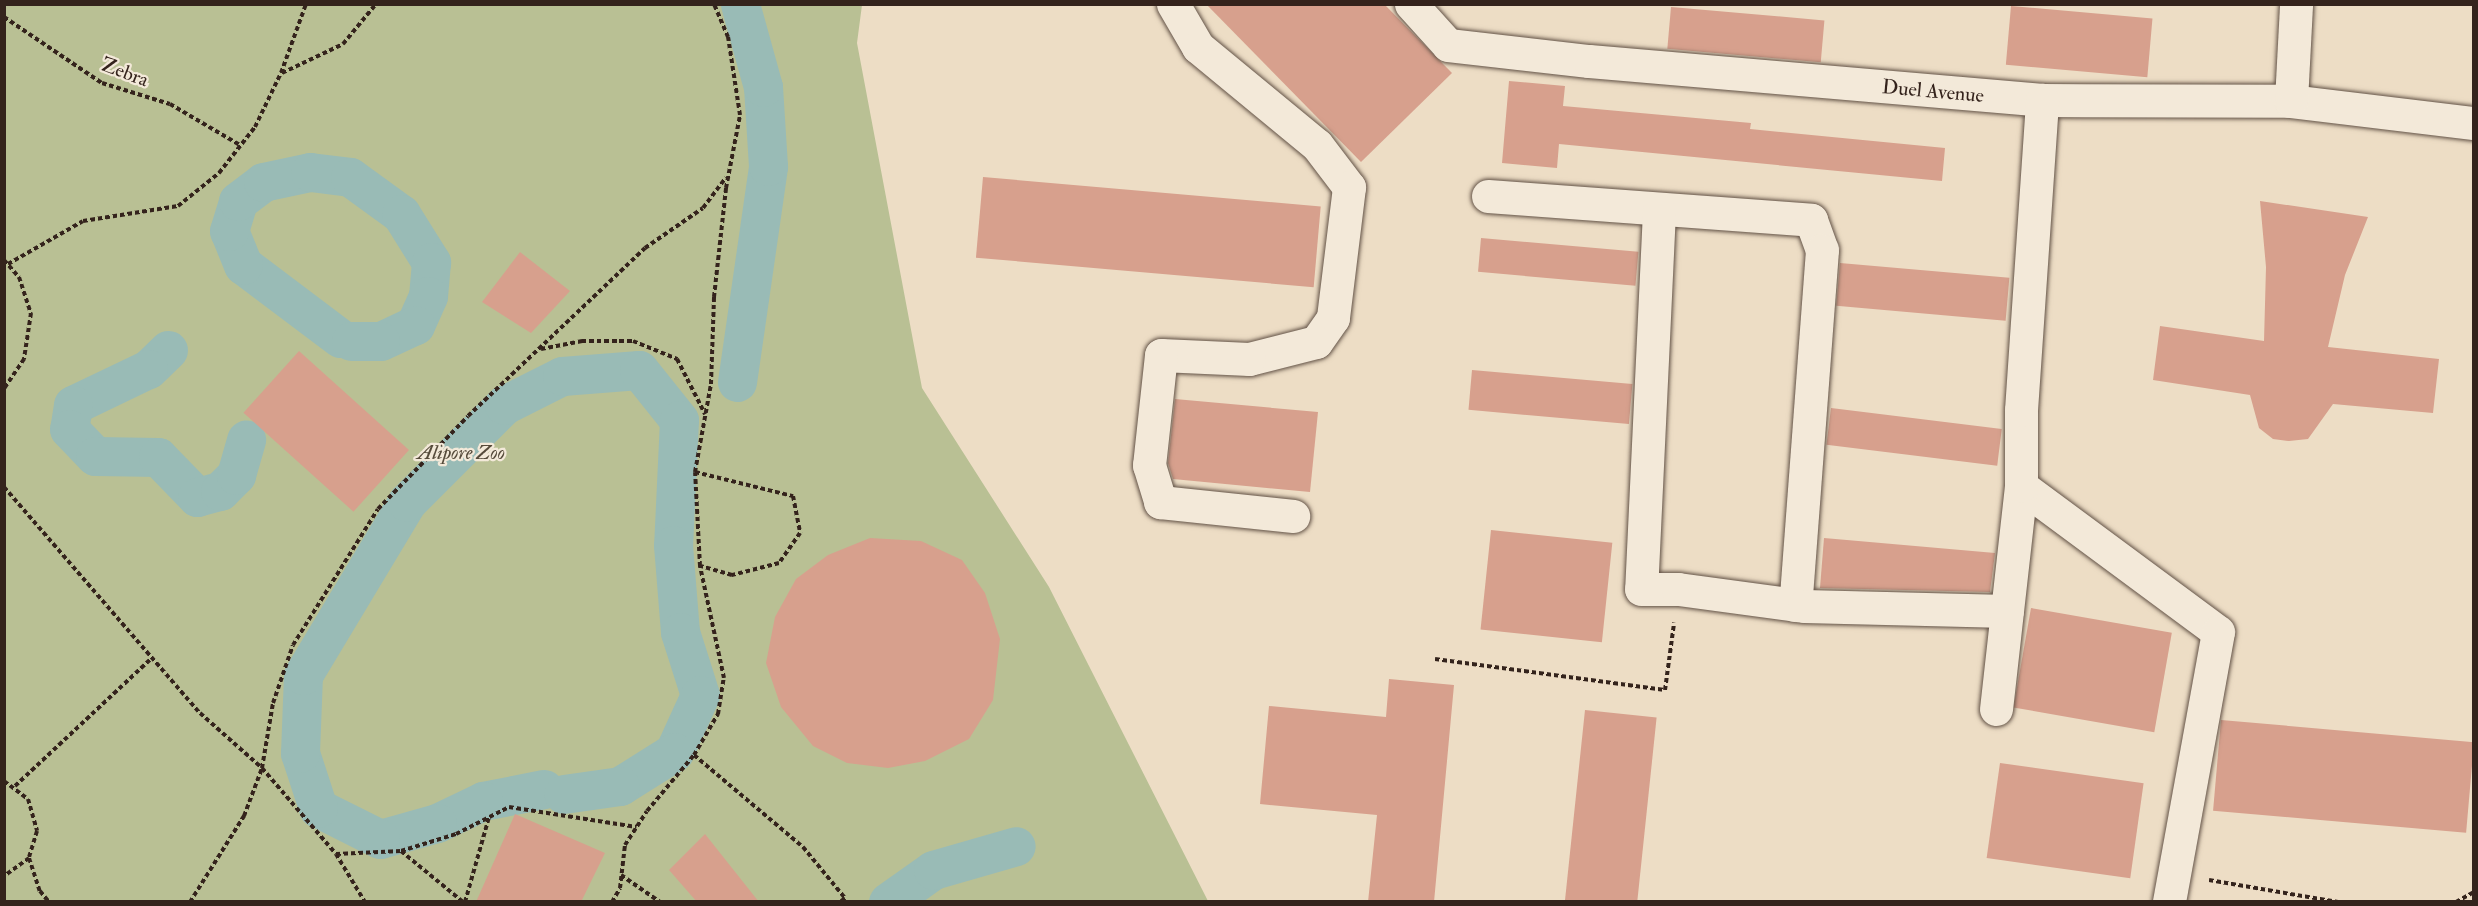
<!DOCTYPE html>
<html>
<head>
<meta charset="utf-8">
<style>
	body { margin:0 }
	#map { position:relative; width:2478px; height:906px; overflow:hidden; background:#edddc5; font-family:"IM FELL Double Pica",serif }
	div>[style] { position:absolute }
	.green>* { inset:0; background:#b9c094 }
	.canal>* { height:39px; margin:-19.5px; padding:0 19.5px; transform-origin:19.5px; border-radius:19.5px; background:#99bbb6 }
	.building>* { inset:0; background:#d7a08d; transform-origin:0 0 }
	.path>* { height:4px; margin-top:-2px; transform-origin:0; background:repeating-linear-gradient(90deg,#34231c 0 4.5px,transparent 0 7.5px) }
	.roads { filter:drop-shadow(0 0 2px #625246) drop-shadow(0 0 2px #625246) }
	.minor>* { height:33px; margin:-16.5px; padding:0 16.5px; transform-origin:16.5px; border-radius:16.5px; background:#f3e9d9 }
	span { translate:-50% -50%; white-space:nowrap; text-align:center; line-height:1.15; -webkit-text-stroke:4.5px #f3e9d9; paint-order:stroke }
	.street-label { font-size:20px; color:#34231c }
	.park-label { font-size:20px; color:#554a3a; font-style:italic }
	.frame { position:absolute; inset:0; border:6px solid #34231c; pointer-events:none }
</style>
</head>
<body>
<div id="map">
	<div class="green">
		<i style="clip-path:polygon(5px 5px,862px 5px,857px 43px,922px 388px,1049px 587px,1208px 901px,5px 902px)"></i>
	</div>
	<div class="canal">
		<i style="left:340px;top:338px;width:121px;rotate:-143deg"></i>
		<i style="left:243px;top:265px;width:37px;rotate:-112deg"></i>
		<i style="left:229px;top:231px;width:31px;rotate:-73deg"></i>
		<i style="left:238px;top:201px;width:31px;rotate:-37deg"></i>
		<i style="left:263px;top:182px;width:48px;rotate:-12deg"></i>
		<i style="left:310px;top:172px;width:40px;rotate:7.1deg"></i>
		<i style="left:350px;top:177px;width:63px;rotate:36deg"></i>
		<i style="left:401px;top:214px;width:57px;rotate:58deg"></i>
		<i style="left:431px;top:262px;width:34px;rotate:95deg"></i>
		<i style="left:428px;top:296px;width:32px;rotate:114deg"></i>
		<i style="left:415px;top:325px;width:38px;rotate:155deg"></i>
		<i style="left:380px;top:341px;width:29px;rotate:180deg"></i>
		<i style="left:168px;top:350px;width:28px;rotate:136deg"></i>
		<i style="left:148px;top:369px;width:83px;rotate:154.4deg"></i>
		<i style="left:73px;top:405px;width:24px;rotate:99deg"></i>
		<i style="left:69px;top:429px;width:37px;rotate:46deg"></i>
		<i style="left:95px;top:456px;width:63px;rotate:0.9deg"></i>
		<i style="left:158px;top:457px;width:56px;rotate:45.7deg"></i>
		<i style="left:197px;top:497px;width:24px;rotate:-15deg"></i>
		<i style="left:220px;top:491px;width:23px;rotate:-45deg"></i>
		<i style="left:236px;top:475px;width:37px;rotate:-74deg"></i>
		<i style="left:737px;top:382px;width:218px;rotate:-81.8deg"></i>
		<i style="left:768px;top:166px;width:79px;rotate:-93.6deg"></i>
		<i style="left:763px;top:87px;width:86px;rotate:-105.5deg"></i>
		<i style="left:544px;top:789px;width:62px;rotate:168.9deg"></i>
		<i style="left:483px;top:801px;width:51px;rotate:154.4deg"></i>
		<i style="left:437px;top:823px;width:59px;rotate:164.3deg"></i>
		<i style="left:380px;top:839px;width:69px;rotate:-153.4deg"></i>
		<i style="left:318px;top:808px;width:58px;rotate:-108.1deg"></i>
		<i style="left:300px;top:753px;width:78px;rotate:-87.8deg"></i>
		<i style="left:303px;top:675px;width:202px;rotate:-59deg"></i>
		<i style="left:407px;top:502px;width:137px;rotate:-45deg"></i>
		<i style="left:504px;top:405px;width:65px;rotate:-26.6deg"></i>
		<i style="left:562px;top:376px;width:77px;rotate:-4.5deg"></i>
		<i style="left:639px;top:370px;width:64px;rotate:51.3deg"></i>
		<i style="left:679px;top:420px;width:125px;rotate:92.7deg"></i>
		<i style="left:673px;top:545px;width:87px;rotate:85.4deg"></i>
		<i style="left:680px;top:632px;width:66px;rotate:72.4deg"></i>
		<i style="left:700px;top:695px;width:63px;rotate:114.5deg"></i>
		<i style="left:674px;top:752px;width:64px;rotate:147.8deg"></i>
		<i style="left:620px;top:786px;width:57px;rotate:171.9deg"></i>
		<i style="left:888px;top:902px;width:55px;rotate:-35.4deg"></i>
		<i style="left:933px;top:870px;width:86px;rotate:-16.1deg"></i>
	</div>
	<div class="building">
		<i style="clip-path:polygon(1206px 4px,1384px 4px,1452px 73px,1361px 162px)"></i>
		<i style="left:2011px;top:6px;width:142px;height:59px;rotate:5deg"></i>
		<i style="left:1671px;top:7px;width:154px;height:42px;rotate:5deg"></i>
		<i style="clip-path:polygon(1509px 81px,1565px 86px,1563px 106px,1751px 123px,1750px 129px,1945px 148px,1942px 181px,1559px 144px,1557px 168px,1502px 163px)"></i>
		<i style="left:983px;top:177px;width:339px;height:81px;rotate:5deg"></i>
		<i style="clip-path:polygon(2260px 201px,2368px 217px,2345px 275px,2328px 347px,2439px 359px,2433px 413px,2333px 404px,2308px 439px,2289px 441px,2273px 439px,2259px 428px,2250px 395px,2153px 380px,2160px 326px,2264px 341px,2266px 267px)"></i>
		<i style="left:1481px;top:238px;width:158px;height:34px;rotate:5deg"></i>
		<i style="clip-path:polygon(520px 252px,570px 291px,531px 333px,482px 302px)"></i>
		<i style="left:1840px;top:263px;width:170px;height:43px;rotate:5deg"></i>
		<i style="left:299px;top:351px;width:148px;height:83px;rotate:42deg"></i>
		<i style="left:1472px;top:370px;width:161px;height:40px;rotate:5deg"></i>
		<i style="clip-path:polygon(1175px 399px,1318px 412px,1310px 492px,1173px 479px,1168px 463px)"></i>
		<i style="left:1831px;top:408px;width:172px;height:37px;rotate:7deg"></i>
		<i style="left:1491px;top:530px;width:122px;height:100px;rotate:6deg"></i>
		<i style="clip-path:polygon(870px 538px,921px 541px,962px 560px,985px 593px,1000px 639px,993px 700px,969px 739px,925px 761px,888px 768px,847px 763px,813px 746px,781px 707px,766px 663px,775px 617px,796px 579px,828px 555px)"></i>
		<i style="clip-path:polygon(1824px 538px,1995px 553px,1990px 592px,1820px 588px)"></i>
		<i style="left:2031px;top:608px;width:143px;height:101px;rotate:10deg"></i>
		<i style="clip-path:polygon(1389px 679px,1454px 685px,1434px 902px,1368px 902px,1377px 815px,1260px 804px,1269px 706px,1386px 717px)"></i>
		<i style="left:1585px;top:710px;width:72px;height:193px;rotate:6deg"></i>
		<i style="left:2221px;top:720px;width:254px;height:91px;rotate:5deg"></i>
		<i style="left:2000px;top:763px;width:145px;height:96px;rotate:8deg"></i>
		<i style="clip-path:polygon(515px 814px,605px 853px,581px 902px,476px 902px)"></i>
		<i style="clip-path:polygon(705px 834px,759px 902px,697px 902px,669px 870px)"></i>
	</div>
	<div class="path">
		<i style="left:4px;top:17px;width:118px;rotate:34deg"></i>
		<i style="left:102px;top:83px;width:71px;rotate:17.2deg"></i>
		<i style="left:170px;top:104px;width:81px;rotate:30.4deg"></i>
		<i style="left:282px;top:73px;width:68px;rotate:-25.4deg"></i>
		<i style="left:343px;top:44px;width:52px;rotate:-50.5deg"></i>
		<i style="left:4px;top:260px;width:23px;rotate:49deg"></i>
		<i style="left:19px;top:277px;width:38px;rotate:72deg"></i>
		<i style="left:31px;top:313px;width:47px;rotate:98.7deg"></i>
		<i style="left:24px;top:359px;width:36px;rotate:124deg"></i>
		<i style="left:8px;top:264px;width:86px;rotate:-29.8deg"></i>
		<i style="left:83px;top:221px;width:96px;rotate:-9deg"></i>
		<i style="left:178px;top:206px;width:53px;rotate:-38.8deg"></i>
		<i style="left:219px;top:173px;width:58px;rotate:-52deg"></i>
		<i style="left:255px;top:127px;width:60px;rotate:-64.3deg"></i>
		<i style="left:281px;top:73px;width:73px;rotate:-70.1deg"></i>
		<i style="left:541px;top:349px;width:42px;rotate:-11deg"></i>
		<i style="left:582px;top:341px;width:51px"></i>
		<i style="left:633px;top:341px;width:48px;rotate:22.2deg"></i>
		<i style="left:677px;top:359px;width:62px;rotate:63deg"></i>
		<i style="left:695px;top:472px;width:101px;rotate:13.8deg"></i>
		<i style="left:793px;top:496px;width:38px;rotate:79deg"></i>
		<i style="left:800px;top:533px;width:37px;rotate:125deg"></i>
		<i style="left:779px;top:563px;width:49px;rotate:165.7deg"></i>
		<i style="left:732px;top:575px;width:32px;rotate:-164deg"></i>
		<i style="left:4px;top:487px;width:299px;rotate:49.1deg"></i>
		<i style="left:200px;top:713px;width:83px;rotate:41.6deg"></i>
		<i style="left:262px;top:768px;width:113px;rotate:49.3deg"></i>
		<i style="left:336px;top:854px;width:56px;rotate:58.9deg"></i>
		<i style="left:1435px;top:659px;width:232px;rotate:7.7deg"></i>
		<i style="left:1665px;top:690px;width:68px;rotate:-82.3deg"></i>
		<i style="left:694px;top:755px;width:143px;rotate:40.2deg"></i>
		<i style="left:803px;top:847px;width:66px;rotate:50.5deg"></i>
		<i style="left:845px;top:898px;width:6px;rotate:141deg"></i>
		<i style="left:4px;top:781px;width:30px;rotate:37deg"></i>
		<i style="left:28px;top:799px;width:33px;rotate:74deg"></i>
		<i style="left:37px;top:831px;width:28px;rotate:107deg"></i>
		<i style="left:29px;top:858px;width:31px;rotate:144deg"></i>
		<i style="left:15px;top:786px;width:187px;rotate:-43.1deg"></i>
		<i style="left:401px;top:851px;width:80px;rotate:39.4deg"></i>
		<i style="left:336px;top:854px;width:65px;rotate:-2.6deg"></i>
		<i style="left:401px;top:851px;width:58px;rotate:-17.2deg"></i>
		<i style="left:456px;top:834px;width:59px;rotate:-27deg"></i>
		<i style="left:509px;top:807px;width:129px;rotate:8.9deg"></i>
		<i style="left:29px;top:858px;width:35px;rotate:72deg"></i>
		<i style="left:40px;top:891px;width:14px;rotate:51deg"></i>
		<i style="left:621px;top:875px;width:47px;rotate:34.7deg"></i>
		<i style="left:2209px;top:880px;width:131px;rotate:9.7deg"></i>
		<i style="left:190px;top:902px;width:102px;rotate:-57.9deg"></i>
		<i style="left:244px;top:816px;width:51px;rotate:-69.4deg"></i>
		<i style="left:262px;top:768px;width:66px;rotate:-80.4deg"></i>
		<i style="left:273px;top:703px;width:61px;rotate:-71deg"></i>
		<i style="left:293px;top:645px;width:160px;rotate:-58deg"></i>
		<i style="left:378px;top:509px;width:129px;rotate:-45.9deg"></i>
		<i style="left:468px;top:416px;width:244px;rotate:-43.5deg"></i>
		<i style="left:645px;top:248px;width:70px;rotate:-34.6deg"></i>
		<i style="left:703px;top:208px;width:38px;rotate:-53deg"></i>
		<i style="left:465px;top:902px;width:88px;rotate:-74.2deg"></i>
		<i style="left:612px;top:902px;width:16px;rotate:-60deg"></i>
		<i style="left:620px;top:888px;width:43px;rotate:-83.4deg"></i>
		<i style="left:625px;top:845px;width:40px;rotate:-57.1deg"></i>
		<i style="left:647px;top:811px;width:73px;rotate:-50deg"></i>
		<i style="left:694px;top:755px;width:48px;rotate:-59.7deg"></i>
		<i style="left:718px;top:714px;width:36px;rotate:-81deg"></i>
		<i style="left:724px;top:678px;width:115px;rotate:-102.1deg"></i>
		<i style="left:700px;top:566px;width:94px;rotate:-93deg"></i>
		<i style="left:695px;top:472px;width:89px;rotate:-79.7deg"></i>
		<i style="left:711px;top:384px;width:87px;rotate:-88deg"></i>
		<i style="left:714px;top:297px;width:110px;rotate:-83.7deg"></i>
		<i style="left:726px;top:188px;width:74px;rotate:-79.1deg"></i>
		<i style="left:740px;top:115px;width:79px;rotate:-98.7deg"></i>
		<i style="left:728px;top:37px;width:36px;rotate:-113deg"></i>
		<i style="left:2456px;top:902px;width:21px;rotate:-29deg"></i>
	</div>
	<div class="roads">
		<div class="minor">
			<i style="left:1173px;top:4px;width:50px;rotate:59.8deg"></i>
			<i style="left:1198px;top:47px;width:154px;rotate:39.5deg"></i>
			<i style="left:1317px;top:145px;width:53px;rotate:52.7deg"></i>
			<i style="left:1349px;top:187px;width:132px;rotate:97deg"></i>
			<i style="left:1333px;top:318px;width:29px;rotate:125deg"></i>
			<i style="left:1316px;top:342px;width:69px;rotate:165.8deg"></i>
			<i style="left:1249px;top:359px;width:88px;rotate:-177.4deg"></i>
			<i style="left:1161px;top:355px;width:111px;rotate:96.2deg"></i>
			<i style="left:1149px;top:465px;width:39px;rotate:73deg"></i>
			<i style="left:1160px;top:502px;width:134px;rotate:6deg"></i>
			<i style="left:1411px;top:4px;width:55px;rotate:47.9deg"></i>
			<i style="left:1448px;top:45px;width:142px;rotate:6.5deg"></i>
			<i style="left:1589px;top:61px;width:455px;rotate:4.9deg"></i>
			<i style="left:2042px;top:100px;width:249px;rotate:0.2deg"></i>
			<i style="left:2291px;top:101px;width:184px;rotate:6.9deg"></i>
			<i style="left:2291px;top:101px;width:97px;rotate:-87deg"></i>
			<i style="left:1488px;top:196px;width:324px;rotate:4.2deg"></i>
			<i style="left:1811px;top:220px;width:32px;rotate:70deg"></i>
			<i style="left:1822px;top:250px;width:356px;rotate:94.3deg"></i>
			<i style="left:1659px;top:211px;width:378px;rotate:92.7deg"></i>
			<i style="left:1641px;top:589px;width:37px"></i>
			<i style="left:1678px;top:589px;width:127px;rotate:7.7deg"></i>
			<i style="left:1804px;top:606px;width:203px;rotate:1.4deg"></i>
			<i style="left:2021px;top:486px;width:245px;rotate:36.5deg"></i>
			<i style="left:2218px;top:632px;width:274px;rotate:100.3deg"></i>
			<i style="left:1996px;top:709px;width:224px;rotate:-83.6deg"></i>
			<i style="left:2021px;top:486px;width:76px;rotate:-90deg"></i>
			<i style="left:2021px;top:410px;width:311px;rotate:-86.1deg"></i>
		</div>
	</div>
	<div class="street-label">
		<span style="left:125px;top:72px;rotate:21deg">Zebra</span>
		<span style="left:1933px;top:91px;rotate:5deg">Duel Avenue</span>
	</div>
	<div class="park-label">
		<span style="left:461px;top:452px">Alipore Zoo</span>
	</div>
	<div class="frame"></div>
</div>
</body>
</html>
